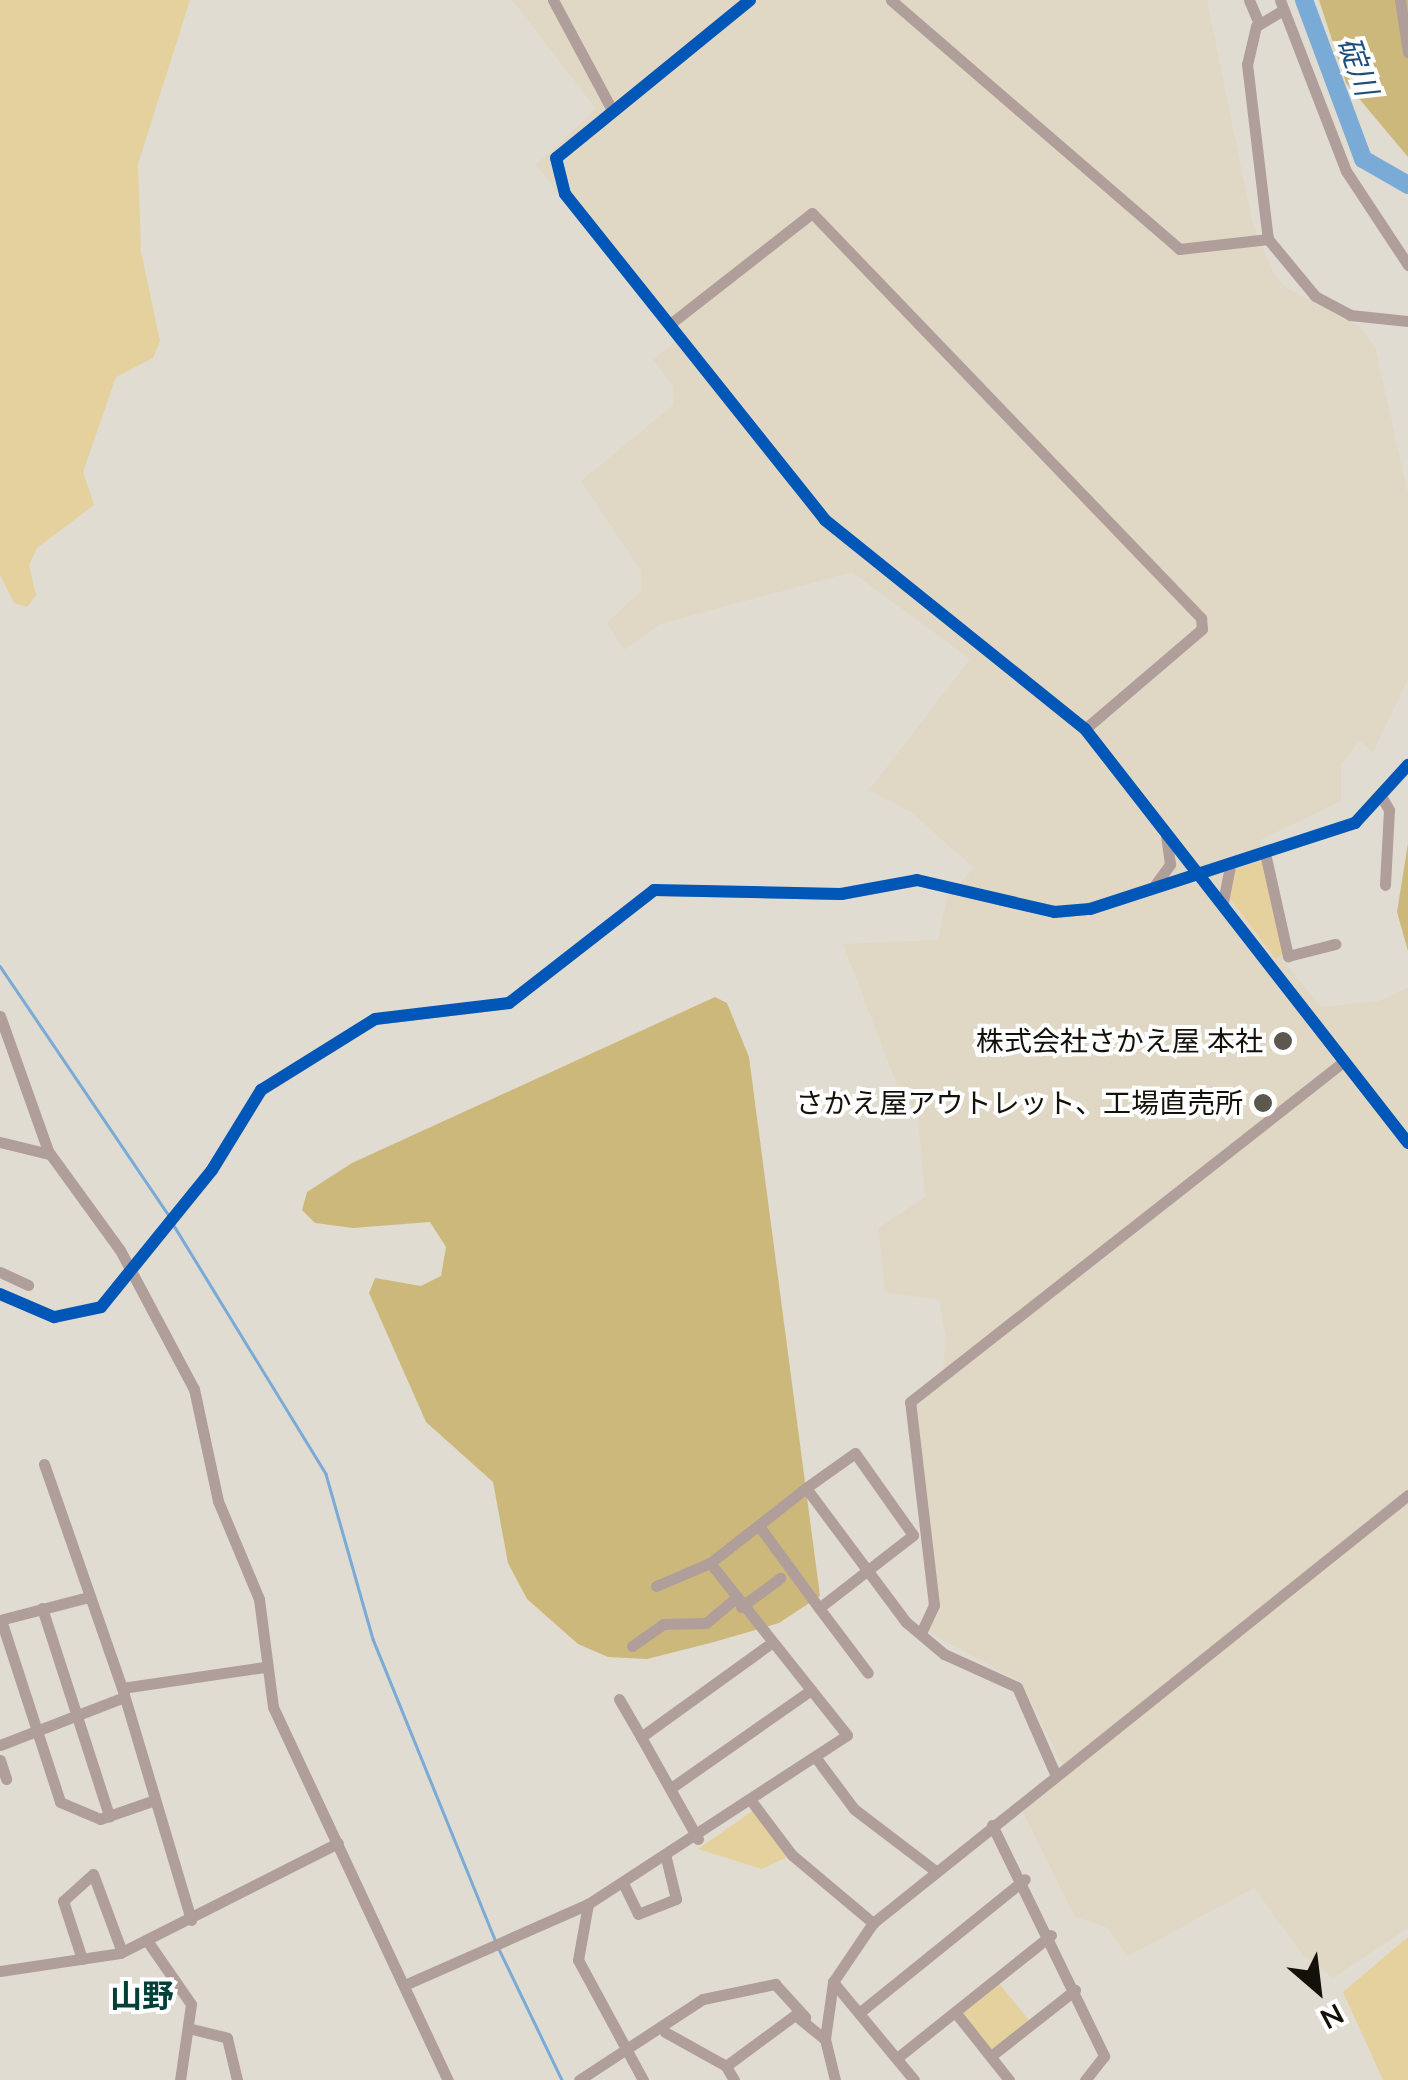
<!DOCTYPE html>
<html>
<head>
<meta charset="utf-8">
<style>
	body { margin:0 }
	#map { position:relative; width:1408px; height:2080px; overflow:hidden; background:#e1dcd1; font-family:Mulish,"Noto Sans JP",sans-serif }
	div>[style] { position:absolute }
	.built>* { inset:0; background:#e0d8c4 }
	.green>* { inset:0; background:#e4d19d; transform-origin:0 0 }
	.forest>* { inset:0; background:#cdb87c }
	.stream>* { height:2.5px; margin:-1.25px; padding:0 1.25px; transform-origin:1.25px; border-radius:1.25px; background:#7aaad6 }
	.river>* { height:18px; margin:-9px; padding:0 9px; transform-origin:9px; border-radius:9px; background:#7aaad6 }
	.minor>* { height:11px; margin:-5.5px; padding:0 5.5px; transform-origin:5.5px; border-radius:5.5px; background:#b09e9a }
	.cycleway>* { height:12px; margin:-6px; padding:0 6px; transform-origin:6px; border-radius:6px; background:#0057b8 }
	.dots>* { width:28px; height:28px; translate:-50% -50%; box-sizing:border-box; border:5px solid #fff; border-radius:50% }
	span { translate:-50% -50%; white-space:nowrap; text-align:center; line-height:1.15; -webkit-text-stroke:8px #fff; paint-order:stroke }
	.poi-label { font-size:28px; color:#14110a }
	.right { translate:-100% -50%; text-align:right }
	.water-label { font-size:30px; color:#1e4f7c; font-style:italic }
	.quarter-label { font-size:32px; color:#00403b; font-weight:700 }
	.north { position:absolute; left:1268px; top:1940px; width:100px; height:100px; -webkit-text-stroke:8px #fff; paint-order:stroke; rotate:152deg; font-size:28px; font-weight:700; line-height:40px; text-align:center; color:#14110a }
	.north::after { content:''; display:block; margin:auto; width:35px; height:45px; background:#14110a; clip-path:polygon(50% 0,100% 100%,50% 72%,0 100%) }
</style>
</head>
<body>
<div id="map">
	<div class="built">
		<i style="clip-path:polygon(512px 0,1207px 0,1252px 221px,1273px 272px,1286px 288px,1358px 325px,1375px 346px,1408px 494px,1408px 679px,1373px 752px,1360px 741px,1341px 764px,1341px 801px,1260px 840px,1287px 965px,1321px 1007px,1379px 1001px,1408px 987px,1408px 1928px,1333px 1978px,1303px 1955px,1254px 1888px,1128px 1956px,1106px 1927px,1075px 1917px,1022px 1810px,1067px 1775px,1022px 1683px,927px 1631px,933px 1550px,913px 1406px,942px 1383px,946px 1338px,939px 1300px,885px 1292px,878px 1228px,925px 1197px,918px 1116px,910px 1119px,843px 944px,938px 940px,947px 897px,974px 868px,911px 812px,869px 790px,970px 659px,852px 572px,660px 624px,624px 650px,607px 623px,641px 591px,641px 571px,581px 481px,673px 405px,673px 386px,653px 360px,675px 342px,536px 165px,596px 109px)"></i>
	</div>
	<div class="green">
		<i style="clip-path:polygon(0 0,190px 0,138px 164px,141px 252px,160px 341px,153px 358px,116px 377px,83px 472px,94px 505px,37px 548px,29px 565px,36px 595px,27px 607px,14px 603px,0 575px)"></i>
		<i style="clip-path:polygon(1262px 860px,1284px 954px,1276px 959px,1226px 893px,1234px 870px)"></i>
		<i style="clip-path:polygon(754px 1810px,787px 1857px,762px 1869px,698px 1849px)"></i>
		<i style="clip-path:polygon(1408px 1937px,1408px 2080px,1383px 2080px,1343px 1992px)"></i>
		<i style="left:998px;top:1982px;width:51px;height:49px;rotate:51deg"></i>
	</div>
	<div class="forest">
		<i style="clip-path:polygon(1319px 0,1408px 0,1408px 157px,1346px 83px)"></i>
		<i style="clip-path:polygon(1408px 843px,1408px 951px,1397px 912px)"></i>
		<i style="clip-path:polygon(715px 997px,727px 1003px,749px 1057px,820px 1596px,779px 1623px,714px 1642px,647px 1659px,608px 1657px,578px 1644px,527px 1599px,508px 1563px,493px 1482px,426px 1422px,369px 1293px,375px 1278px,421px 1286px,441px 1276px,446px 1247px,430px 1222px,353px 1228px,315px 1223px,302px 1210px,307px 1192px,352px 1163px)"></i>
	</div>
	<div class="stream">
		<i style="left:0;top:966px;width:303px;rotate:55.9deg"></i>
		<i style="left:173px;top:1224px;width:293px;rotate:58.5deg"></i>
		<i style="left:326px;top:1474px;width:172px;rotate:74.1deg"></i>
		<i style="left:373px;top:1639px;width:327px;rotate:67.9deg"></i>
		<i style="left:499px;top:1949px;width:145px;rotate:64.3deg"></i>
	</div>
	<div class="river">
		<i style="left:1304px;top:0;width:170px;rotate:69.6deg"></i>
		<i style="left:1363px;top:159px;width:52px;rotate:30deg"></i>
	</div>
	<div class="minor">
		<i style="left:553px;top:0;width:125px;rotate:61.8deg"></i>
		<i style="left:750px;top:0;width:250px;rotate:140.8deg"></i>
		<i style="left:556px;top:158px;width:37px;rotate:76deg"></i>
		<i style="left:565px;top:194px;width:417px;rotate:51.4deg"></i>
		<i style="left:825px;top:520px;width:334px;rotate:38.8deg"></i>
		<i style="left:1085px;top:729px;width:525px;rotate:52.04deg"></i>
		<i style="left:891px;top:0;width:381px;rotate:40.8deg"></i>
		<i style="left:1179px;top:249px;width:90px;rotate:-6.4deg"></i>
		<i style="left:1249px;top:0;width:25px;rotate:67deg"></i>
		<i style="left:1280px;top:0;width:183px;rotate:68.9deg"></i>
		<i style="left:1346px;top:171px;width:113px;rotate:56.6deg"></i>
		<i style="left:1400px;top:0;width:53px;rotate:81.3deg"></i>
		<i style="left:1283px;top:10px;width:31px;rotate:149deg"></i>
		<i style="left:1256px;top:26px;width:39px;rotate:103deg"></i>
		<i style="left:1247px;top:64px;width:176px;rotate:83.2deg"></i>
		<i style="left:1268px;top:239px;width:74px;rotate:50.5deg"></i>
		<i style="left:1315px;top:296px;width:40px;rotate:28deg"></i>
		<i style="left:1350px;top:315px;width:58px;rotate:5.9deg"></i>
		<i style="left:670px;top:324px;width:180px;rotate:-38deg"></i>
		<i style="left:812px;top:213px;width:562px;rotate:46.15deg"></i>
		<i style="left:1201px;top:618px;width:11px;rotate:85deg"></i>
		<i style="left:1202px;top:629px;width:154px;rotate:139.5deg"></i>
		<i style="left:1381px;top:796px;width:16px;rotate:60deg"></i>
		<i style="left:1389px;top:810px;width:75px;rotate:93.1deg"></i>
		<i style="left:1265px;top:853px;width:106px;rotate:77.4deg"></i>
		<i style="left:1288px;top:956px;width:49px;rotate:-14.3deg"></i>
		<i style="left:1155px;top:885px;width:26px;rotate:-54deg"></i>
		<i style="left:1170px;top:864px;width:29px;rotate:-98deg"></i>
		<i style="left:1223px;top:902px;width:38px;rotate:-79deg"></i>
		<i style="left:0;top:1016px;width:143px;rotate:70.4deg"></i>
		<i style="left:48px;top:1151px;width:122px;rotate:54deg"></i>
		<i style="left:120px;top:1250px;width:157px;rotate:62deg"></i>
		<i style="left:194px;top:1389px;width:115px;rotate:77.9deg"></i>
		<i style="left:218px;top:1501px;width:106px;rotate:67.3deg"></i>
		<i style="left:259px;top:1599px;width:109px;rotate:82.6deg"></i>
		<i style="left:273px;top:1707px;width:412px;rotate:64.9deg"></i>
		<i style="left:0;top:1142px;width:50px;rotate:13.8deg"></i>
		<i style="left:0;top:1272px;width:31px;rotate:25deg"></i>
		<i style="left:0;top:1294px;width:59px;rotate:23.1deg"></i>
		<i style="left:54px;top:1317px;width:48px;rotate:-12deg"></i>
		<i style="left:101px;top:1307px;width:176px;rotate:-51deg"></i>
		<i style="left:212px;top:1170px;width:94px;rotate:-58.5deg"></i>
		<i style="left:261px;top:1090px;width:134px;rotate:-31.9deg"></i>
		<i style="left:375px;top:1019px;width:135px;rotate:-6.8deg"></i>
		<i style="left:509px;top:1003px;width:184px;rotate:-37.9deg"></i>
		<i style="left:654px;top:890px;width:187px;rotate:1.2deg"></i>
		<i style="left:841px;top:894px;width:77px;rotate:-10.4deg"></i>
		<i style="left:917px;top:880px;width:141px;rotate:13.1deg"></i>
		<i style="left:1054px;top:912px;width:36px;rotate:-5deg"></i>
		<i style="left:1090px;top:909px;width:279px;rotate:-18deg"></i>
		<i style="left:1355px;top:823px;width:79px;rotate:-47.6deg"></i>
		<i style="left:44px;top:1464px;width:237px;rotate:70.8deg"></i>
		<i style="left:122px;top:1688px;width:144px;rotate:-8.4deg"></i>
		<i style="left:759px;top:1526px;width:102px;rotate:53.8deg"></i>
		<i style="left:819px;top:1608px;width:119px;rotate:-37.8deg"></i>
		<i style="left:913px;top:1535px;width:100px;rotate:-125.3deg"></i>
		<i style="left:855px;top:1453px;width:60px;rotate:144.5deg"></i>
		<i style="left:656px;top:1586px;width:59px;rotate:-23.1deg"></i>
		<i style="left:741px;top:1607px;width:49px;rotate:-36.6deg"></i>
		<i style="left:42px;top:1608px;width:219px;rotate:72.1deg"></i>
		<i style="left:819px;top:1608px;width:81px;rotate:53deg"></i>
		<i style="left:0;top:1620px;width:91px;rotate:-14.6deg"></i>
		<i style="left:1px;top:1620px;width:191px;rotate:72deg"></i>
		<i style="left:60px;top:1802px;width:43px;rotate:23deg"></i>
		<i style="left:100px;top:1819px;width:55px;rotate:-19.1deg"></i>
		<i style="left:921px;top:1633px;width:31px;rotate:-65deg"></i>
		<i style="left:934px;top:1605px;width:204px;rotate:-96.7deg"></i>
		<i style="left:910px;top:1402px;width:551px;rotate:-38.14deg"></i>
		<i style="left:632px;top:1646px;width:38px;rotate:-35deg"></i>
		<i style="left:663px;top:1624px;width:43px;rotate:-1.3deg"></i>
		<i style="left:706px;top:1623px;width:38px;rotate:-40deg"></i>
		<i style="left:122px;top:1688px;width:242px;rotate:73.4deg"></i>
		<i style="left:619px;top:1699px;width:44px;rotate:59.9deg"></i>
		<i style="left:0;top:1745px;width:128px;rotate:-21.1deg"></i>
		<i style="left:816px;top:1758px;width:64px;rotate:53.3deg"></i>
		<i style="left:854px;top:1809px;width:101px;rotate:37.3deg"></i>
		<i style="left:0;top:1760px;width:20px;rotate:72deg"></i>
		<i style="left:671px;top:1788px;width:171px;rotate:-35deg"></i>
		<i style="left:752px;top:1802px;width:66px;rotate:53deg"></i>
		<i style="left:792px;top:1855px;width:106px;rotate:40deg"></i>
		<i style="left:992px;top:1825px;width:257px;rotate:64.1deg"></i>
		<i style="left:1104px;top:2056px;width:31px;rotate:128deg"></i>
		<i style="left:698px;top:1839px;width:117px;rotate:-119.2deg"></i>
		<i style="left:641px;top:1737px;width:155px;rotate:-35.8deg"></i>
		<i style="left:623px;top:1883px;width:34px;rotate:64deg"></i>
		<i style="left:638px;top:1914px;width:41px;rotate:-21.5deg"></i>
		<i style="left:676px;top:1899px;width:42px;rotate:-103.7deg"></i>
		<i style="left:148px;top:1942px;width:75px;rotate:55.3deg"></i>
		<i style="left:191px;top:2004px;width:77px;rotate:98.2deg"></i>
		<i style="left:82px;top:1959px;width:61px;rotate:-108.1deg"></i>
		<i style="left:63px;top:1901px;width:40px;rotate:-42deg"></i>
		<i style="left:93px;top:1874px;width:83px;rotate:69.6deg"></i>
		<i style="left:0;top:1971px;width:121px;rotate:-8.5deg"></i>
		<i style="left:120px;top:1953px;width:244px;rotate:-26.8deg"></i>
		<i style="left:833px;top:1982px;width:127px;rotate:50.4deg"></i>
		<i style="left:409px;top:1983px;width:196px;rotate:-23.8deg"></i>
		<i style="left:955px;top:2012px;width:87px;rotate:51.5deg"></i>
		<i style="left:859px;top:2013px;width:213px;rotate:-38.9deg"></i>
		<i style="left:192px;top:2029px;width:36px;rotate:14deg"></i>
		<i style="left:227px;top:2038px;width:43px;rotate:76.6deg"></i>
		<i style="left:665px;top:2032px;width:70px;rotate:29.1deg"></i>
		<i style="left:991px;top:2056px;width:107px;rotate:-38.2deg"></i>
		<i style="left:897px;top:2058px;width:197px;rotate:-38.6deg"></i>
		<i style="left:579px;top:2080px;width:148px;rotate:-33.2deg"></i>
		<i style="left:703px;top:1999px;width:74px;rotate:-11.8deg"></i>
		<i style="left:775px;top:1984px;width:45px;rotate:47.7deg"></i>
		<i style="left:643px;top:2080px;width:136px;rotate:-118.4deg"></i>
		<i style="left:578px;top:1960px;width:57px;rotate:-79.9deg"></i>
		<i style="left:588px;top:1904px;width:309px;rotate:-33.1deg"></i>
		<i style="left:847px;top:1735px;width:220px;rotate:-128.5deg"></i>
		<i style="left:710px;top:1563px;width:122px;rotate:-38deg"></i>
		<i style="left:806px;top:1488px;width:167px;rotate:53.3deg"></i>
		<i style="left:906px;top:1622px;width:50px;rotate:40.1deg"></i>
		<i style="left:944px;top:1654px;width:80px;rotate:24.3deg"></i>
		<i style="left:1017px;top:1687px;width:97px;rotate:66.3deg"></i>
		<i style="left:734px;top:2080px;width:16px;rotate:-120deg"></i>
		<i style="left:726px;top:2066px;width:86px;rotate:-36.5deg"></i>
		<i style="left:795px;top:2015px;width:38px;rotate:39deg"></i>
		<i style="left:835px;top:2080px;width:42px;rotate:-103.7deg"></i>
		<i style="left:825px;top:2039px;width:58px;rotate:-82deg"></i>
		<i style="left:833px;top:1982px;width:71px;rotate:-55.9deg"></i>
		<i style="left:873px;top:1923px;width:685px;rotate:-38.66deg"></i>
	</div>
	<div class="cycleway">
		<i style="left:750px;top:0;width:250px;rotate:140.8deg"></i>
		<i style="left:556px;top:158px;width:37px;rotate:76deg"></i>
		<i style="left:565px;top:194px;width:417px;rotate:51.4deg"></i>
		<i style="left:825px;top:520px;width:334px;rotate:38.8deg"></i>
		<i style="left:1085px;top:729px;width:525px;rotate:52.04deg"></i>
		<i style="left:0;top:1294px;width:59px;rotate:23.1deg"></i>
		<i style="left:54px;top:1317px;width:48px;rotate:-12deg"></i>
		<i style="left:101px;top:1307px;width:176px;rotate:-51deg"></i>
		<i style="left:212px;top:1170px;width:94px;rotate:-58.5deg"></i>
		<i style="left:261px;top:1090px;width:134px;rotate:-31.9deg"></i>
		<i style="left:375px;top:1019px;width:135px;rotate:-6.8deg"></i>
		<i style="left:509px;top:1003px;width:184px;rotate:-37.9deg"></i>
		<i style="left:654px;top:890px;width:187px;rotate:1.2deg"></i>
		<i style="left:841px;top:894px;width:77px;rotate:-10.4deg"></i>
		<i style="left:917px;top:880px;width:141px;rotate:13.1deg"></i>
		<i style="left:1054px;top:912px;width:36px;rotate:-5deg"></i>
		<i style="left:1090px;top:909px;width:279px;rotate:-18deg"></i>
		<i style="left:1355px;top:823px;width:79px;rotate:-47.6deg"></i>
	</div>
	<div class="dots">
		<i style="left:1283px;top:1041px;background:#5c5850"></i>
		<i style="left:1263px;top:1103px;background:#5c5850"></i>
	</div>
	<div class="poi-label">
		<span class="right" style="left:1263px;top:1041px">株式会社さかえ屋 本社</span>
		<span class="right" style="left:1243px;top:1103px">さかえ屋アウトレット、工場直売所</span>
	</div>
	<div class="water-label">
		<span style="left:1358px;top:66px;rotate:70deg">碇川</span>
	</div>
	<div class="quarter-label">
		<span style="left:142px;top:1995px">山野</span>
	</div>
	<div class="north">N</div>
</div>
</body>
</html>
